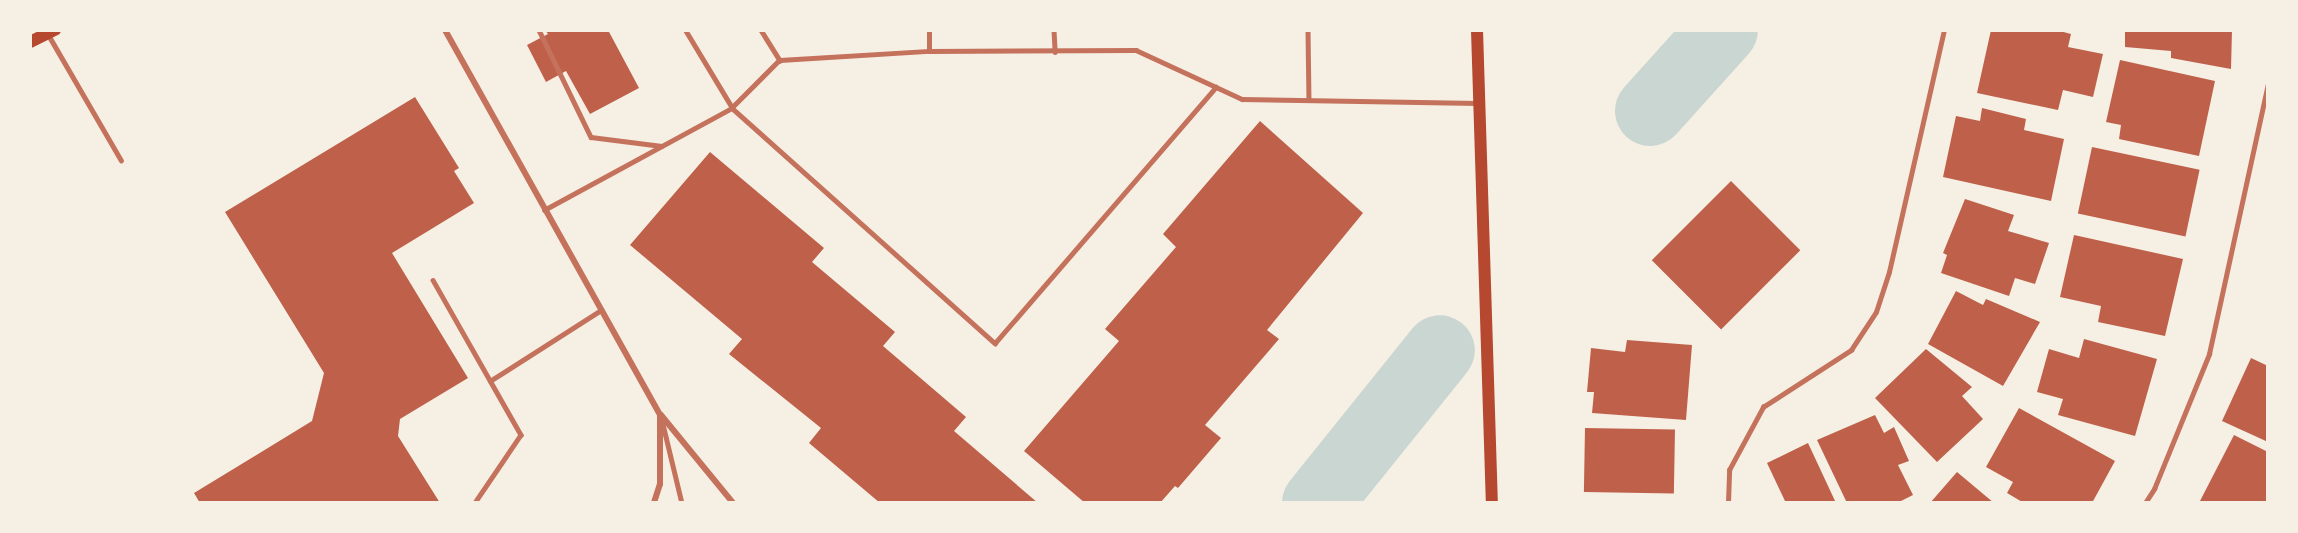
<!DOCTYPE html>
<html>
<head>
<meta charset="utf-8">
<style>
	body { margin:0 }
	#map { position:relative; width:2298px; height:533px; overflow:hidden; background:#f6efe4; font-family:"Exo 2",sans-serif }
	div>[style] { position:absolute }
	.river>* { height:70px; margin:-35px; padding:0 35px; transform-origin:35px; border-radius:35px; background:#c9d6d2 }
	.building>* { inset:0; background:#bf614a; transform-origin:0 0 }
	.service>* { height:4.5px; margin:-2.25px; padding:0 2.25px; transform-origin:2.25px; border-radius:2.25px; background:#c5725c }
	.minor>* { height:6px; margin:-3px; padding:0 3px; transform-origin:3px; border-radius:3px; background:#c5725c }
	.secondary>* { height:12px; margin:-6px; padding:0 6px; transform-origin:6px; border-radius:6px; background:#b5482f }
	span { translate:-50% -50%; white-space:nowrap; text-align:center; line-height:1.15; -webkit-text-stroke:6px #f6efe4; paint-order:stroke }
	.frame { position:absolute; inset:0; border:32px solid #f6efe4; pointer-events:none }
</style>
</head>
<body>
<div id="map">
	<div class="river">
		<i style="left:1650px;top:111px;width:109px;rotate:-48deg"></i>
		<i style="left:1317px;top:503px;width:196px;rotate:-51.2deg"></i>
	</div>
	<div class="building">
		<i style="clip-path:polygon(545px 30px,608px 30px,639px 88px,590px 114px,566px 71px,546px 82px,527px 45px,548px 34px)"></i>
		<i style="clip-path:polygon(1991px 30px,2056px 30px,2071px 34px,2068px 47px,2103px 54px,2093px 97px,2063px 90px,2058px 110px,1977px 93px)"></i>
		<i style="clip-path:polygon(2125px 30px,2232px 30px,2231px 69px,2171px 58px,2171px 51px,2125px 47px)"></i>
		<i style="clip-path:polygon(2120px 60px,2215px 81px,2199px 156px,2119px 139px,2121px 125px,2106px 122px)"></i>
		<i style="clip-path:polygon(415px 97px,459px 168px,454px 171px,474px 203px,392px 253px,468px 378px,400px 419px,398px 436px,440px 503px,200px 503px,194px 493px,312px 421px,324px 373px,225px 212px)"></i>
		<i style="clip-path:polygon(1982px 108px,2026px 119px,2024px 130px,2064px 139px,2051px 201px,1943px 177px,1956px 116px,1980px 121px)"></i>
		<i style="clip-path:polygon(1260px 121px,1363px 213px,1267px 330px,1279px 339px,1205px 425px,1221px 438px,1178px 488px,1175px 486px,1160px 503px,1085px 503px,1024px 451px,1119px 341px,1105px 329px,1176px 247px,1163px 234px)"></i>
		<i style="left:2092px;top:147px;width:110px;height:68px;rotate:12deg"></i>
		<i style="clip-path:polygon(710px 152px,824px 248px,812px 262px,895px 332px,883px 346px,966px 417px,954px 431px,1038px 503px,880px 503px,809px 443px,821px 428px,729px 354px,742px 339px,630px 245px)"></i>
		<i style="left:1731px;top:181px;width:98px;height:112px;rotate:45deg"></i>
		<i style="clip-path:polygon(1965px 199px,2014px 215px,2008px 231px,2049px 243px,2035px 284px,2015px 278px,2009px 296px,1941px 273px,1947px 255px,1943px 253px)"></i>
		<i style="clip-path:polygon(2074px 235px,2183px 259px,2165px 336px,2098px 322px,2101px 306px,2060px 297px)"></i>
		<i style="clip-path:polygon(1956px 291px,1983px 305px,1986px 299px,2040px 322px,2003px 386px,1928px 344px)"></i>
		<i style="clip-path:polygon(2084px 339px,2157px 359px,2135px 436px,2058px 415px,2063px 399px,2037px 392px,2049px 349px,2079px 358px)"></i>
		<i style="clip-path:polygon(1627px 340px,1692px 345px,1686px 420px,1592px 413px,1594px 392px,1587px 392px,1591px 348px,1625px 352px)"></i>
		<i style="clip-path:polygon(1926px 349px,1972px 387px,1962px 396px,1983px 419px,1937px 462px,1875px 398px)"></i>
		<i style="clip-path:polygon(2251px 358px,2268px 366px,2268px 442px,2222px 421px)"></i>
		<i style="clip-path:polygon(2019px 408px,2115px 461px,2092px 503px,2024px 503px,2007px 493px,2013px 482px,1986px 467px)"></i>
		<i style="clip-path:polygon(1875px 415px,1884px 433px,1894px 427px,1909px 461px,1898px 465px,1913px 495px,1897px 503px,1847px 503px,1817px 440px)"></i>
		<i style="left:1585px;top:428px;width:90px;height:64px;rotate:1deg"></i>
		<i style="clip-path:polygon(2234px 435px,2268px 452px,2268px 503px,2200px 501px)"></i>
		<i style="clip-path:polygon(1808px 443px,1836px 503px,1780px 503px,1785px 501px,1767px 463px)"></i>
		<i style="clip-path:polygon(1957px 472px,1994px 503px,1930px 503px)"></i>
	</div>
	<div class="service">
		<i style="left:539px;top:30px;width:119px;rotate:64.1deg"></i>
		<i style="left:591px;top:137px;width:71px;rotate:7.3deg"></i>
		<i style="left:761px;top:30px;width:36px;rotate:58deg"></i>
		<i style="left:780px;top:60px;width:68px;rotate:135deg"></i>
		<i style="left:732px;top:108px;width:353px;rotate:41.8deg"></i>
		<i style="left:995px;top:343px;width:338px;rotate:-49.2deg"></i>
		<i style="left:1054px;top:30px;width:22px;rotate:87deg"></i>
		<i style="left:1308px;top:30px;width:70px;rotate:89.2deg"></i>
		<i style="left:48px;top:34px;width:146px;rotate:59.9deg"></i>
		<i style="left:929px;top:51px;width:21px;rotate:-90deg"></i>
		<i style="left:780px;top:60px;width:149px;rotate:-3.5deg"></i>
		<i style="left:929px;top:51px;width:207px;rotate:-0.3deg"></i>
		<i style="left:1136px;top:50px;width:117px;rotate:24.8deg"></i>
		<i style="left:1242px;top:99px;width:235px;rotate:1deg"></i>
		<i style="left:544px;top:210px;width:214px;rotate:-28.5deg"></i>
		<i style="left:732px;top:108px;width:91px;rotate:-121.1deg"></i>
		<i style="left:433px;top:280px;width:178px;rotate:60.4deg"></i>
		<i style="left:521px;top:435px;width:82px;rotate:124.1deg"></i>
		<i style="left:490px;top:381px;width:132px;rotate:-32.6deg"></i>
		<i style="left:662px;top:420px;width:85px;rotate:76.5deg"></i>
		<i style="left:1728px;top:503px;width:33px;rotate:-88deg"></i>
		<i style="left:1729px;top:470px;width:72px;rotate:-61.6deg"></i>
		<i style="left:1763px;top:407px;width:105px;rotate:-32.9deg"></i>
		<i style="left:1851px;top:350px;width:45px;rotate:-56.7deg"></i>
		<i style="left:1876px;top:312px;width:42px;rotate:-72deg"></i>
		<i style="left:1889px;top:272px;width:248px;rotate:-77.2deg"></i>
		<i style="left:2145px;top:503px;width:17px;rotate:-57deg"></i>
		<i style="left:2154px;top:489px;width:146px;rotate:-67.8deg"></i>
		<i style="left:2209px;top:354px;width:277px;rotate:-77.7deg"></i>
	</div>
	<div class="minor">
		<i style="left:445px;top:30px;width:441px;rotate:60.8deg"></i>
		<i style="left:660px;top:415px;width:69px;rotate:90deg"></i>
		<i style="left:660px;top:484px;width:20px;rotate:108deg"></i>
		<i style="left:661px;top:415px;width:114px;rotate:50.7deg"></i>
	</div>
	<div class="secondary">
		<i style="left:1477px;top:30px;width:473px;rotate:88.2deg"></i>
		<i style="left:30px;top:42px;width:28px;rotate:-26deg"></i>
	</div>
	<div class="frame"></div>
</div>
</body>
</html>
